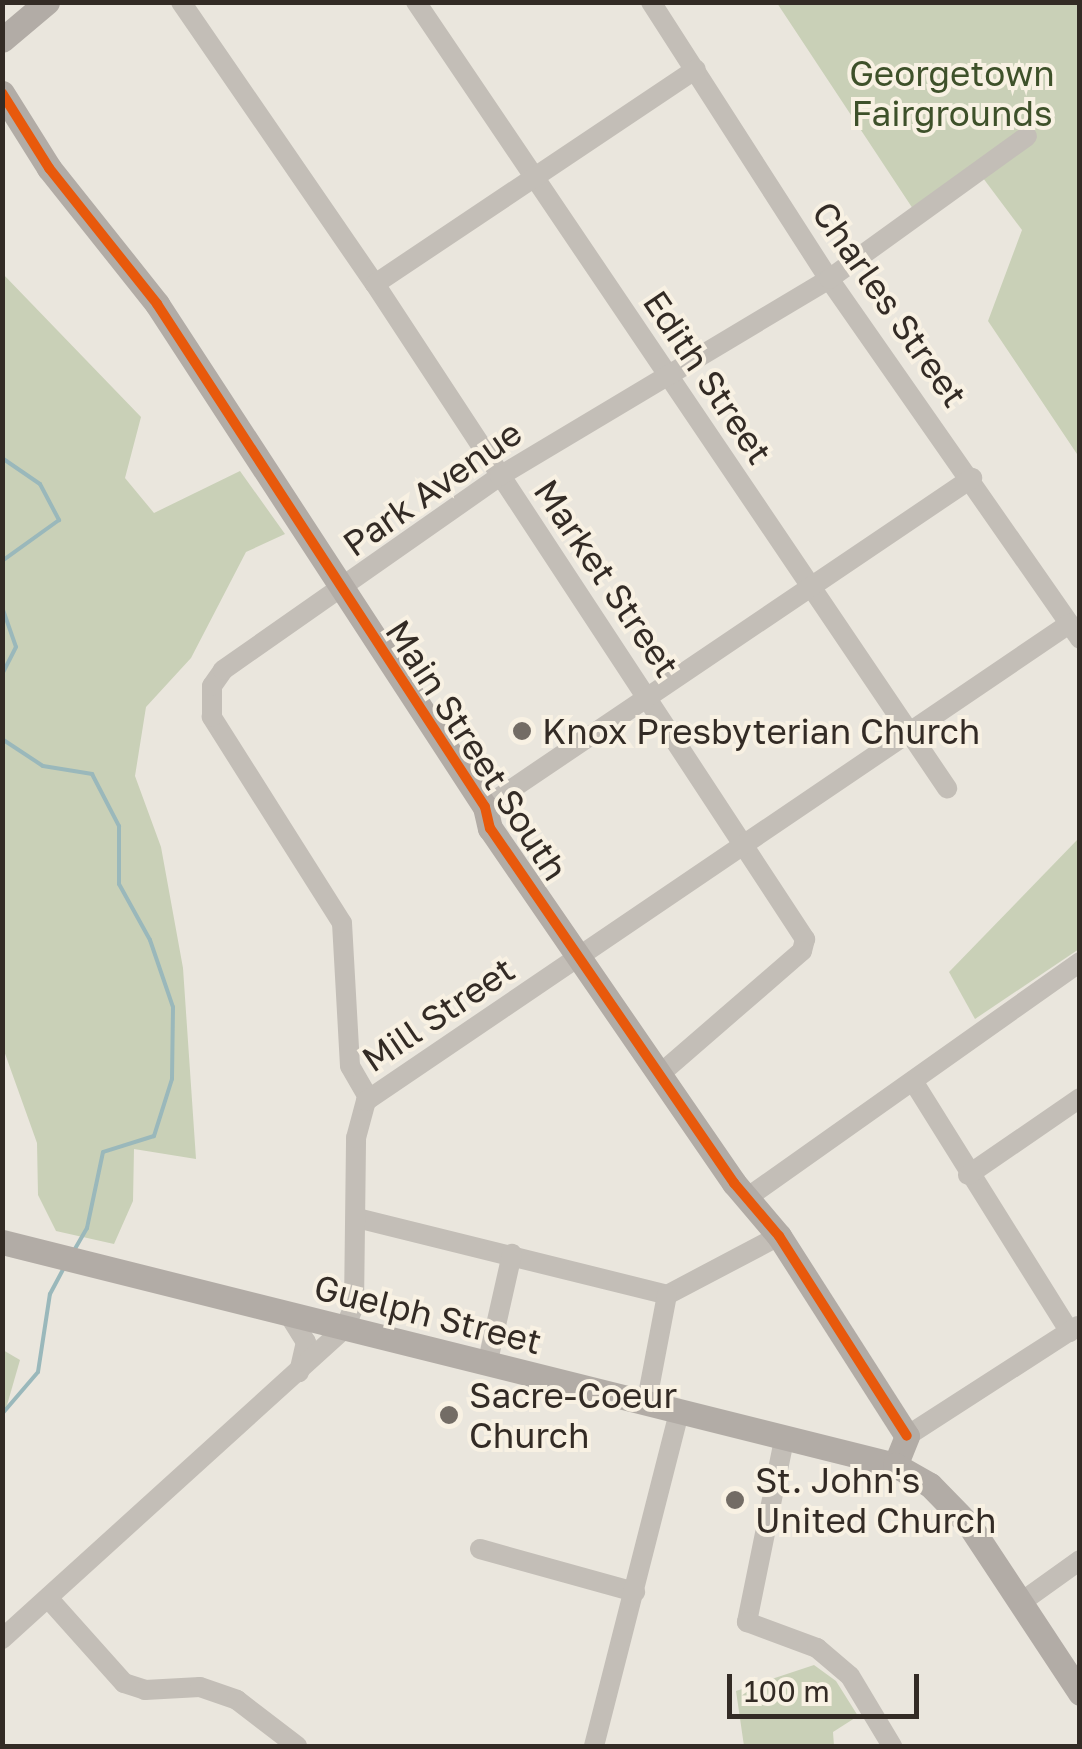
<!DOCTYPE html>
<html>
<head>
<meta charset="utf-8">
<style>
	body { margin:0 }
	#map { position:relative; width:1082px; height:1749px; overflow:hidden; background:#eae6dd; font-family:"Golos Text",sans-serif }
	div>[style] { position:absolute }
	.green>* { inset:0; background:#c9d0b7 }
	.stream>* { height:4px; margin:-2px; padding:0 2px; transform-origin:2px; border-radius:2px; background:#9ab8bb }
	.minor>* { height:20px; margin:-10px; padding:0 10px; transform-origin:10px; border-radius:10px; background:#c3beb7 }
	.major>* { height:25px; margin:-12.5px; padding:0 12.5px; transform-origin:12.5px; border-radius:12.5px; background:#b2aca6 }
	.cycleway>* { height:10px; margin:-5px; padding:0 5px; transform-origin:5px; border-radius:5px; background:#e8590c }
	.dots>* { width:28px; height:28px; translate:-50% -50%; box-sizing:border-box; border:5px solid #f8f1e3; border-radius:50% }
	span { translate:-50% -50%; white-space:nowrap; text-align:center; line-height:1.15; -webkit-text-stroke:8px #f8f1e3; paint-order:stroke }
	.park-label { font-size:35px; color:#3e512a }
	.street-label { font-size:35px; color:#332b25 }
	.poi-label { font-size:35px; color:#332b25 }
	.left { translate:0 -50%; text-align:left }
	.frame { position:absolute; inset:0; border:5px solid #332b25; pointer-events:none }
	.scale { position:absolute; left:727px; top:1674px; width:192px; height:45px; box-sizing:border-box; border:5px solid #332b25; border-top:0; padding-left:12px; font-size:30px; line-height:35px; white-space:nowrap; color:#332b25; -webkit-text-stroke:8px #f8f1e3; paint-order:stroke }
</style>
</head>
<body>
<div id="map">
	<div class="green">
		<i style="clip-path:polygon(777px 3px,1079px 3px,1079px 457px,988px 321px,1022px 230px,983px 178px,917px 215px)"></i>
		<i style="clip-path:polygon(2px 273px,141px 417px,125px 478px,154px 513px,240px 471px,285px 534px,246px 552px,191px 658px,146px 707px,135px 776px,161px 847px,183px 968px,196px 1159px,134px 1149px,133px 1201px,114px 1244px,56px 1231px,38px 1195px,37px 1143px,3px 1048px)"></i>
		<i style="clip-path:polygon(1079px 838px,1079px 949px,975px 1019px,949px 972px)"></i>
		<i style="clip-path:polygon(3px 1350px,20px 1360px,3px 1419px)"></i>
		<i style="clip-path:polygon(814px 1665px,836px 1681px,858px 1716px,833px 1732px,834px 1746px,744px 1746px,736px 1691px)"></i>
	</div>
	<div class="stream">
		<i style="left:2px;top:458px;width:46px;rotate:34.4deg"></i>
		<i style="left:40px;top:484px;width:41px;rotate:62.2deg"></i>
		<i style="left:59px;top:520px;width:70px;rotate:144.3deg"></i>
		<i style="left:2px;top:607px;width:42px;rotate:70.7deg"></i>
		<i style="left:16px;top:647px;width:31px;rotate:117deg"></i>
		<i style="left:2px;top:739px;width:49px;rotate:33.4deg"></i>
		<i style="left:43px;top:766px;width:50px;rotate:9.3deg"></i>
		<i style="left:92px;top:774px;width:59px;rotate:62.6deg"></i>
		<i style="left:119px;top:826px;width:58px;rotate:90deg"></i>
		<i style="left:119px;top:884px;width:64px;rotate:61deg"></i>
		<i style="left:150px;top:940px;width:71px;rotate:71.1deg"></i>
		<i style="left:173px;top:1007px;width:72px;rotate:90.8deg"></i>
		<i style="left:172px;top:1079px;width:60px;rotate:107.5deg"></i>
		<i style="left:154px;top:1136px;width:53px;rotate:162.6deg"></i>
		<i style="left:103px;top:1152px;width:78px;rotate:101.9deg"></i>
		<i style="left:87px;top:1228px;width:24px;rotate:120deg"></i>
		<i style="left:2px;top:1414px;width:55px;rotate:-49.4deg"></i>
		<i style="left:38px;top:1372px;width:79px;rotate:-81.3deg"></i>
		<i style="left:50px;top:1294px;width:32px;rotate:-62deg"></i>
	</div>
	<div class="minor">
		<i style="left:181px;top:2px;width:342px;rotate:55.5deg"></i>
		<i style="left:375px;top:284px;width:784px;rotate:56.72deg"></i>
		<i style="left:805px;top:939px;width:12px;rotate:104deg"></i>
		<i style="left:802px;top:951px;width:188px;rotate:139.1deg"></i>
		<i style="left:416px;top:2px;width:949px;rotate:55.96deg"></i>
		<i style="left:651px;top:2px;width:329px;rotate:57.3deg"></i>
		<i style="left:829px;top:279px;width:439px;rotate:55.1deg"></i>
		<i style="left:375px;top:284px;width:386px;rotate:-33.8deg"></i>
		<i style="left:485px;top:807px;width:588px;rotate:-34.04deg"></i>
		<i style="left:913px;top:1081px;width:296px;rotate:58deg"></i>
		<i style="left:369px;top:1099px;width:38px;rotate:-120deg"></i>
		<i style="left:350px;top:1066px;width:143px;rotate:-93.2deg"></i>
		<i style="left:342px;top:923px;width:244px;rotate:-122.3deg"></i>
		<i style="left:212px;top:717px;width:31px;rotate:-90deg"></i>
		<i style="left:212px;top:686px;width:19px;rotate:-55deg"></i>
		<i style="left:223px;top:670px;width:338px;rotate:-35deg"></i>
		<i style="left:500px;top:476px;width:383px;rotate:-30.9deg"></i>
		<i style="left:829px;top:279px;width:244px;rotate:-35.8deg"></i>
		<i style="left:968px;top:1175px;width:136px;rotate:-34.5deg"></i>
		<i style="left:751px;top:1195px;width:403px;rotate:-35.3deg"></i>
		<i style="left:357px;top:1218px;width:319px;rotate:13.9deg"></i>
		<i style="left:667px;top:1295px;width:127px;rotate:-27.8deg"></i>
		<i style="left:289px;top:1315px;width:32px;rotate:58deg"></i>
		<i style="left:306px;top:1342px;width:31px;rotate:103deg"></i>
		<i style="left:487px;top:1365px;width:114px;rotate:-77.3deg"></i>
		<i style="left:646px;top:1405px;width:112px;rotate:-79.2deg"></i>
		<i style="left:907px;top:1436px;width:203px;rotate:-32.8deg"></i>
		<i style="left:784px;top:1440px;width:186px;rotate:101.5deg"></i>
		<i style="left:747px;top:1622px;width:75px;rotate:20.4deg"></i>
		<i style="left:817px;top:1648px;width:43px;rotate:40.3deg"></i>
		<i style="left:850px;top:1676px;width:82px;rotate:59deg"></i>
		<i style="left:480px;top:1549px;width:161px;rotate:15.5deg"></i>
		<i style="left:48px;top:1598px;width:114px;rotate:48.2deg"></i>
		<i style="left:124px;top:1683px;width:22px;rotate:18deg"></i>
		<i style="left:145px;top:1690px;width:55px;rotate:-3.1deg"></i>
		<i style="left:200px;top:1687px;width:39px;rotate:19deg"></i>
		<i style="left:237px;top:1700px;width:76px;rotate:37.5deg"></i>
		<i style="left:1020px;top:1603px;width:74px;rotate:-35.6deg"></i>
		<i style="left:2px;top:1639px;width:463px;rotate:-42.2deg"></i>
		<i style="left:345px;top:1328px;width:24px;rotate:-68deg"></i>
		<i style="left:354px;top:1306px;width:168px;rotate:-89.3deg"></i>
		<i style="left:356px;top:1138px;width:38px;rotate:-75deg"></i>
		<i style="left:366px;top:1101px;width:850px;rotate:-34.16deg"></i>
		<i style="left:594px;top:1746px;width:344px;rotate:-75.7deg"></i>
	</div>
	<div class="major">
		<i style="left:2px;top:40px;width:59px;rotate:-40.2deg"></i>
		<i style="left:2px;top:93px;width:89px;rotate:57.9deg"></i>
		<i style="left:49px;top:168px;width:174px;rotate:51.5deg"></i>
		<i style="left:157px;top:304px;width:600px;rotate:56.89deg"></i>
		<i style="left:485px;top:807px;width:22px;rotate:77deg"></i>
		<i style="left:490px;top:828px;width:431px;rotate:55.5deg"></i>
		<i style="left:734px;top:1183px;width:70px;rotate:49.7deg"></i>
		<i style="left:779px;top:1236px;width:237px;rotate:57.4deg"></i>
		<i style="left:907px;top:1436px;width:31px;rotate:112deg"></i>
		<i style="left:2px;top:1242px;width:920px;rotate:14.02deg"></i>
		<i style="left:895px;top:1465px;width:40px;rotate:29.7deg"></i>
		<i style="left:930px;top:1485px;width:57px;rotate:45.7deg"></i>
		<i style="left:970px;top:1526px;width:200px;rotate:56.6deg"></i>
	</div>
	<div class="cycleway">
		<i style="left:2px;top:93px;width:89px;rotate:57.9deg"></i>
		<i style="left:49px;top:168px;width:174px;rotate:51.5deg"></i>
		<i style="left:157px;top:304px;width:600px;rotate:56.89deg"></i>
		<i style="left:485px;top:807px;width:22px;rotate:77deg"></i>
		<i style="left:490px;top:828px;width:431px;rotate:55.5deg"></i>
		<i style="left:734px;top:1183px;width:70px;rotate:49.7deg"></i>
		<i style="left:779px;top:1236px;width:237px;rotate:57.4deg"></i>
	</div>
	<div class="dots">
		<i style="left:522px;top:731px;background:#736c65"></i>
		<i style="left:449px;top:1415px;background:#736c65"></i>
		<i style="left:735px;top:1500px;background:#736c65"></i>
	</div>
	<div class="park-label">
		<span style="left:952px;top:93px">Georgetown<br>Fairgrounds</span>
	</div>
	<div class="street-label">
		<span style="left:890px;top:304px;rotate:55deg">Charles Street</span>
		<span style="left:708px;top:377px;rotate:56deg">Edith Street</span>
		<span style="left:432px;top:488px;rotate:-35deg">Park Avenue</span>
		<span style="left:607px;top:578px;rotate:56deg">Market Street</span>
		<span style="left:477px;top:750px;rotate:57deg">Main Street South</span>
		<span style="left:438px;top:1014px;rotate:-34deg">Mill Street</span>
		<span style="left:428px;top:1314px;rotate:14deg">Guelph Street</span>
	</div>
	<div class="poi-label">
		<span class="left" style="left:542px;top:731px">Knox Presbyterian Church</span>
		<span class="left" style="left:469px;top:1415px">Sacre-Coeur<br>Church</span>
		<span class="left" style="left:755px;top:1500px">St. John's<br>United Church</span>
	</div>
	<div class="frame"></div>
	<div class="scale">100 m</div>
</div>
</body>
</html>
